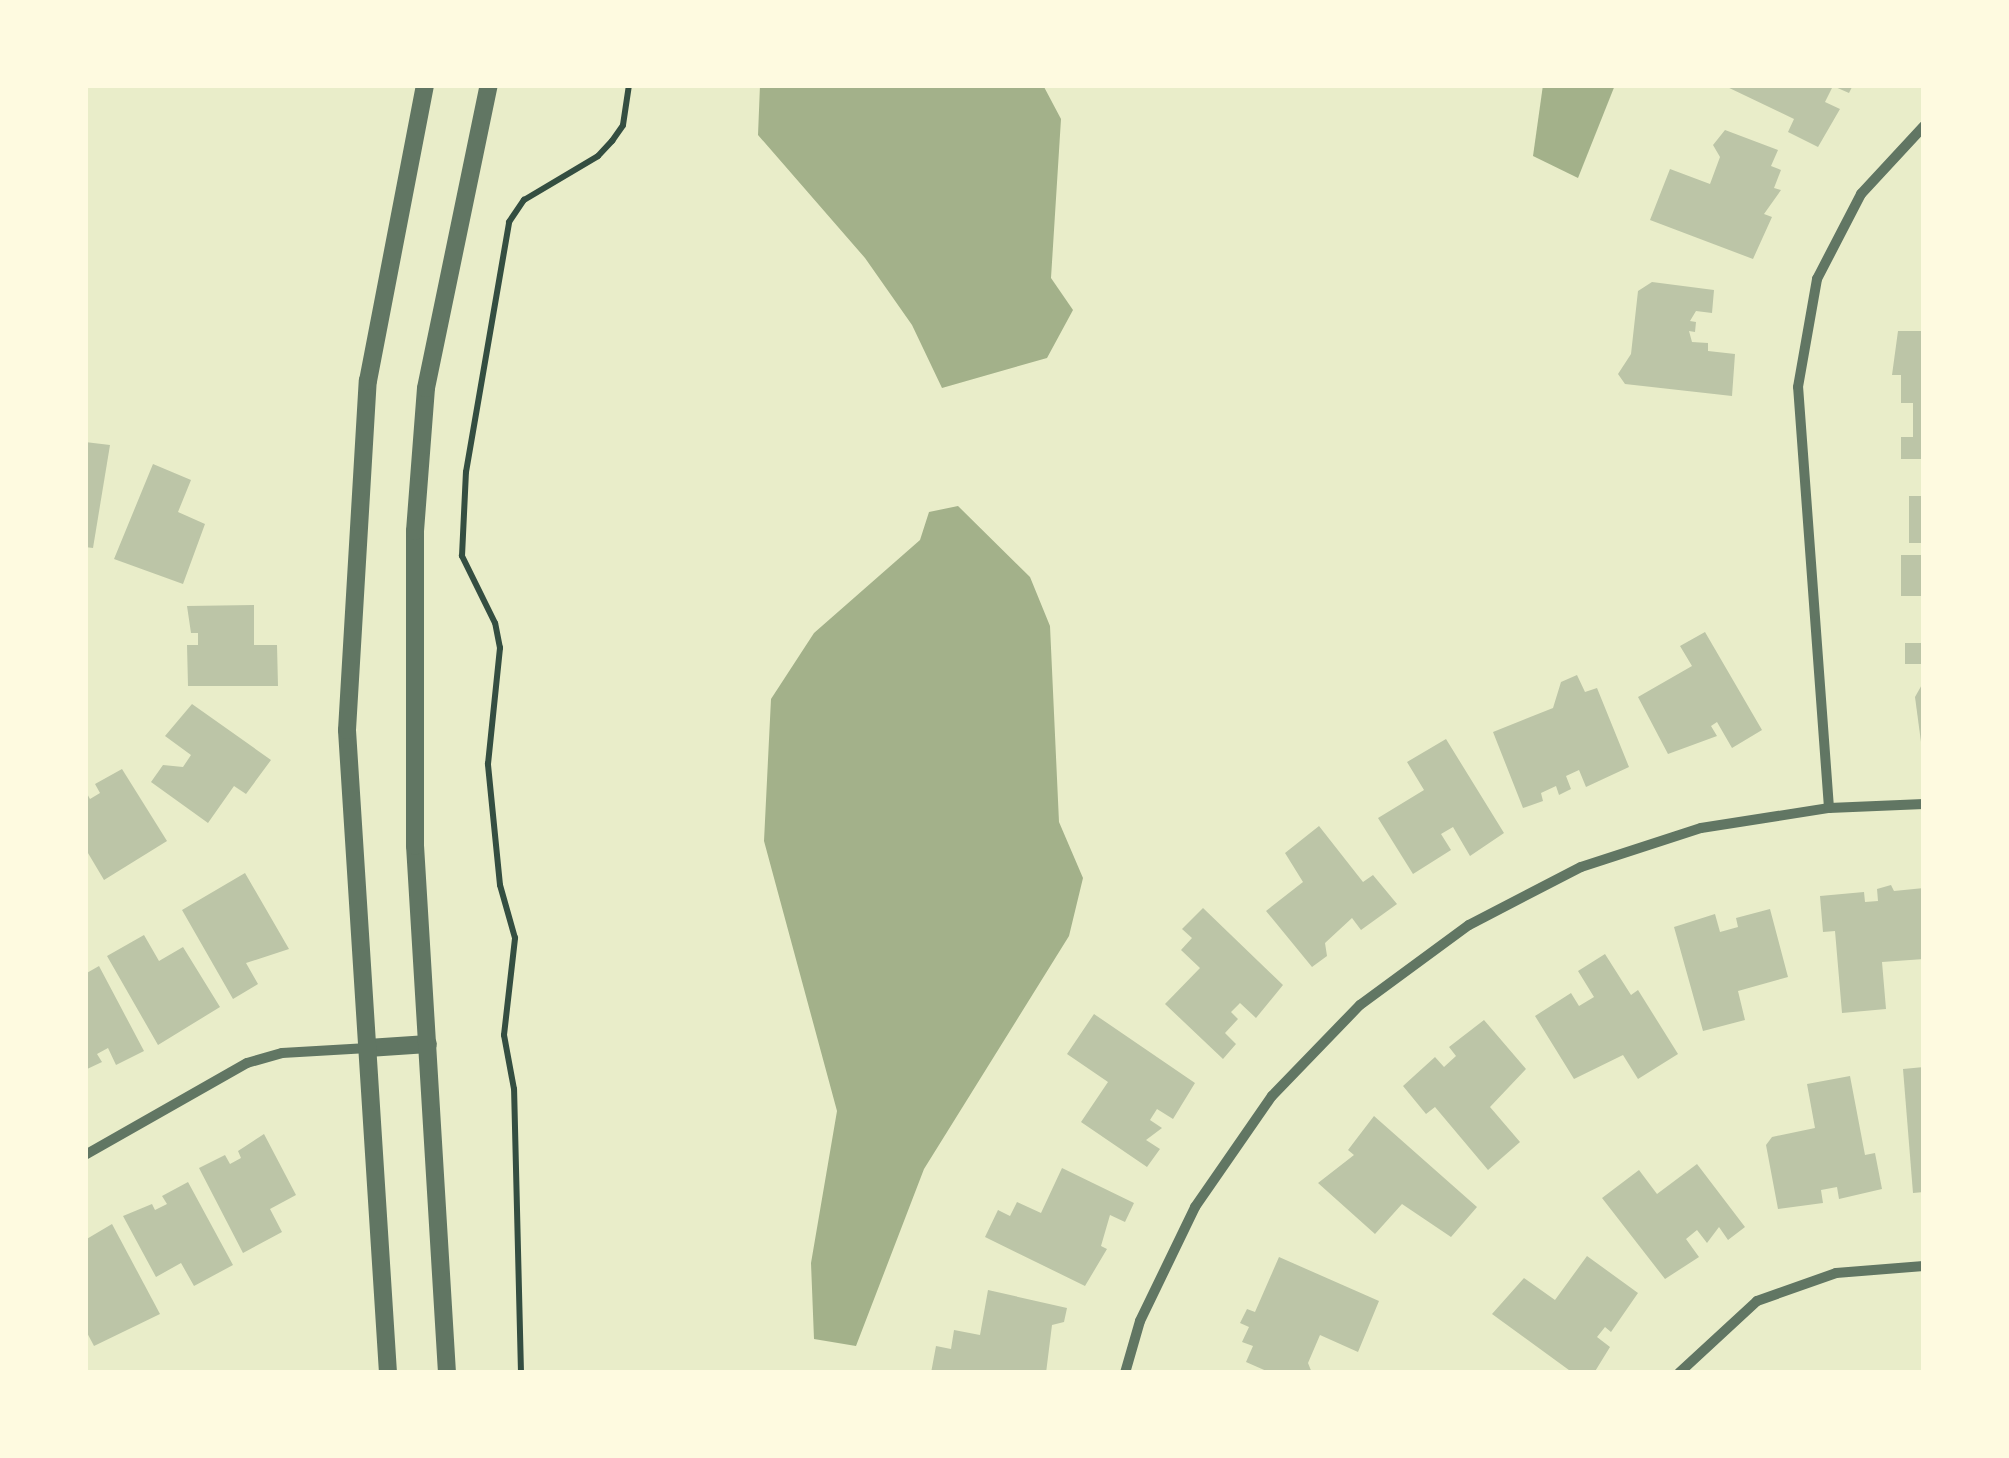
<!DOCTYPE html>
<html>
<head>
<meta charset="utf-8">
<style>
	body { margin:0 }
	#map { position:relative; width:2009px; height:1458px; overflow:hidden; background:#e9edc9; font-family:Commissioner,sans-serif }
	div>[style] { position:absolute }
	.water>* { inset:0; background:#a3b18a }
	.building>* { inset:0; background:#bcc5a7; transform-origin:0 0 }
	.path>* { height:6px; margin:-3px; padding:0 3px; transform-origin:3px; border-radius:3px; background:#344e41 }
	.minor>* { height:10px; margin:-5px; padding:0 5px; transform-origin:5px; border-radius:5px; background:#617663 }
	.tertiary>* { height:18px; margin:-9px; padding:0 9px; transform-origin:9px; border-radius:9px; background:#617663 }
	span { translate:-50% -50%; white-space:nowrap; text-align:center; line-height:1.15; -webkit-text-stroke:10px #fefae0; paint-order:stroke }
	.frame { position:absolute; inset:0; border:88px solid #fefae0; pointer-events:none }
</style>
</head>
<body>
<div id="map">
	<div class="water">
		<i style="clip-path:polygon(760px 85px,1043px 85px,1061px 119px,1051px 278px,1073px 310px,1047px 358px,942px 388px,912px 325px,865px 258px,758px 135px)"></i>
		<i style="clip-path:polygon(1543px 85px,1615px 85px,1578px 178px,1533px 156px)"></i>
		<i style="clip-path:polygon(958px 506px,1030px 577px,1050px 626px,1059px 822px,1083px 878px,1069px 936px,924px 1169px,856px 1346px,814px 1339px,811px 1263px,837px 1111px,764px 841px,771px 699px,814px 633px,920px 540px,929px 512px)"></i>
	</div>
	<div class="building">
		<i style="clip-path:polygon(1723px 85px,1853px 85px,1849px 93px,1833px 86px,1825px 102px,1840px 109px,1818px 147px,1788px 132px,1794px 119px)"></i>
		<i style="clip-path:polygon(1725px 130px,1778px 150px,1771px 166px,1781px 170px,1774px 188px,1781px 190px,1764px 214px,1772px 217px,1753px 259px,1650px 220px,1670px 169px,1710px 184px,1720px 157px,1713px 145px)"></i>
		<i style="clip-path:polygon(1652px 282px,1714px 290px,1712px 313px,1696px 311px,1690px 321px,1696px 322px,1695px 332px,1689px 331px,1692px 342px,1708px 343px,1708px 351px,1735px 354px,1732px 396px,1625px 384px,1618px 374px,1631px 354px,1638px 291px)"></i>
		<i style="clip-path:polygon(1898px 331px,1924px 331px,1924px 459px,1901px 459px,1901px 437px,1913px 437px,1913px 403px,1901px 403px,1901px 375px,1892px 375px)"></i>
		<i style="clip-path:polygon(85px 442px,110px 445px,93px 548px,85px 547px)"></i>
		<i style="clip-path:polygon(153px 464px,191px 480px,178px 512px,205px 524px,183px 584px,114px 559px)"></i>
		<i style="left:1924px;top:496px;width:47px;height:15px;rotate:90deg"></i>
		<i style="left:1924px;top:555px;width:41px;height:23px;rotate:90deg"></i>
		<i style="clip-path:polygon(254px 605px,254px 645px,277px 645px,278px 686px,188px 686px,187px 645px,198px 645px,198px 633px,191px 633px,187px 606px)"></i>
		<i style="clip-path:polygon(1705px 632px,1762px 730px,1732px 748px,1717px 722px,1711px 726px,1717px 736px,1668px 754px,1638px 697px,1692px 666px,1680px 646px)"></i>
		<i style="left:1924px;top:643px;width:21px;height:19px;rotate:90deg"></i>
		<i style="clip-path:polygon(1577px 675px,1585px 692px,1597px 688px,1629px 767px,1586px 787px,1579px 770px,1566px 776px,1571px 789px,1559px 795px,1556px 786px,1541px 793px,1543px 801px,1523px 808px,1493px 732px,1553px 708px,1561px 682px)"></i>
		<i style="clip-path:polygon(1924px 681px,1924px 742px,1921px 742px,1915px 697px)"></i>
		<i style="clip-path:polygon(192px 704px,271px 760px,246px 794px,234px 786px,208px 823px,151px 782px,163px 765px,183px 767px,191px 755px,165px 736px)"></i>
		<i style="clip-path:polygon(1446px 739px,1504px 833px,1470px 856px,1453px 827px,1441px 834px,1451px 850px,1413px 874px,1378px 818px,1424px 790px,1407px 762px)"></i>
		<i style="clip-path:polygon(122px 769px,167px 841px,104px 880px,85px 848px,85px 790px,90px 799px,100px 793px,95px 784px)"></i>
		<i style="clip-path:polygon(1319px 826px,1363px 882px,1373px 875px,1397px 904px,1361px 930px,1352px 918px,1325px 943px,1327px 956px,1312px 967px,1266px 911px,1303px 882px,1285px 853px)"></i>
		<i style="clip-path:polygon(245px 873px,289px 949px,246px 963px,258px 984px,233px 999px,182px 910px)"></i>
		<i style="clip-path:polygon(1891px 885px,1894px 891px,1924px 888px,1924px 959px,1882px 962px,1886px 1009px,1842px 1013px,1835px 931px,1823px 932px,1820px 896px,1864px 892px,1865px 902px,1878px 901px,1877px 889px)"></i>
		<i style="clip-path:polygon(1203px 908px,1283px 985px,1256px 1018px,1240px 1003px,1231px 1012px,1238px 1019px,1225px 1033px,1236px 1044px,1223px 1059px,1165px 1004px,1200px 968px,1181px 950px,1192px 938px,1182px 929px)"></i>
		<i style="clip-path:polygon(1770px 909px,1788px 977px,1738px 991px,1745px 1020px,1703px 1031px,1674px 927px,1715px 914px,1720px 932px,1738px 927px,1736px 918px)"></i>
		<i style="clip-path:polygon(144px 935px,159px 961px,183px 947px,220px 1007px,158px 1045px,107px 956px)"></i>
		<i style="clip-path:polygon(1605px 954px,1631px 995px,1638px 990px,1678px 1054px,1638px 1079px,1623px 1055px,1574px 1079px,1535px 1016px,1571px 993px,1579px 1006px,1594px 997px,1578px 971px)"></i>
		<i style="clip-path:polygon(99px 966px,144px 1051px,116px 1065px,108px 1048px,97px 1054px,102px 1062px,85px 1070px,85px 974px)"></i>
		<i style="clip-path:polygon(1094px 1014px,1195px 1083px,1173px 1119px,1157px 1109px,1150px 1120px,1162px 1128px,1146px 1140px,1160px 1149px,1147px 1167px,1081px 1122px,1108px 1082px,1067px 1054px)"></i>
		<i style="clip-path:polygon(1484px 1020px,1526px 1069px,1490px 1107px,1520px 1142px,1488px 1170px,1435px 1107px,1426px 1114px,1403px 1086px,1435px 1057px,1444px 1067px,1456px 1056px,1449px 1047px)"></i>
		<i style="clip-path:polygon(1924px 1067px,1924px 1192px,1913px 1193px,1903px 1069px)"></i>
		<i style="clip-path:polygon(1850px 1076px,1865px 1155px,1875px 1153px,1882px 1189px,1839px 1199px,1837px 1187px,1821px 1190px,1823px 1203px,1778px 1209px,1766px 1145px,1772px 1137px,1815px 1128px,1807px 1084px)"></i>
		<i style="clip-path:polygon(1374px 1116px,1477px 1207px,1451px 1237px,1402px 1204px,1375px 1234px,1318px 1183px,1354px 1155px,1348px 1150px)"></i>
		<i style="clip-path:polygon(264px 1134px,296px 1195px,270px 1209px,282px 1232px,243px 1253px,199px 1168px,225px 1155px,230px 1164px,241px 1158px,238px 1151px)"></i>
		<i style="clip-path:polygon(1697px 1164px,1745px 1227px,1728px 1240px,1719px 1227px,1707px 1243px,1697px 1230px,1686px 1239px,1699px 1257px,1665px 1279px,1602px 1198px,1639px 1170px,1657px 1194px)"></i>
		<i style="clip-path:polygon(1062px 1168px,1134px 1203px,1125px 1222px,1110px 1215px,1101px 1246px,1107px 1249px,1085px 1286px,985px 1237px,998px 1210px,1010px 1216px,1017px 1202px,1041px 1213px)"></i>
		<i style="clip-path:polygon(188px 1182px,233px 1265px,194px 1286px,181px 1263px,156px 1277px,123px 1216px,152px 1204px,155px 1210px,167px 1204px,162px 1196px)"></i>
		<i style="clip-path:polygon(112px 1224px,160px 1314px,94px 1346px,85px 1329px,85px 1240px)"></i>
		<i style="clip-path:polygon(1587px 1256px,1638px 1293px,1611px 1332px,1605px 1327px,1597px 1337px,1610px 1347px,1594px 1373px,1573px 1373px,1492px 1314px,1524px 1278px,1555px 1300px)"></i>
		<i style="clip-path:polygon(1279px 1257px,1379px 1301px,1358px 1352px,1320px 1335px,1308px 1363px,1312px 1373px,1271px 1373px,1246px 1362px,1253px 1346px,1242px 1342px,1249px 1327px,1240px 1323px,1247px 1309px,1255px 1312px)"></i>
		<i style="clip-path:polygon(988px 1290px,1067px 1308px,1064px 1322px,1052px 1325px,1046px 1373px,931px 1373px,936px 1346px,951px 1349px,954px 1330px,980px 1335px)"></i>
	</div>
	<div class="path">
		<i style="left:521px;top:1373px;width:284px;rotate:-91.4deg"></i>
		<i style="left:514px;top:1089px;width:55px;rotate:-100.5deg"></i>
		<i style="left:504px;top:1035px;width:98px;rotate:-83.5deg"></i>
		<i style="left:515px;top:938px;width:55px;rotate:-105.8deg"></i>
		<i style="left:500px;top:885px;width:122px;rotate:-95.7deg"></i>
		<i style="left:488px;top:764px;width:117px;rotate:-84.1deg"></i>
		<i style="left:500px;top:648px;width:25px;rotate:-101deg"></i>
		<i style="left:495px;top:623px;width:75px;rotate:-116.2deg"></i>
		<i style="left:462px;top:556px;width:84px;rotate:-87.3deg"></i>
		<i style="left:466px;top:472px;width:254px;rotate:-80.2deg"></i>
		<i style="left:509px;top:222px;width:27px;rotate:-56deg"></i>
		<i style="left:524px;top:200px;width:86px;rotate:-30.7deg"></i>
		<i style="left:598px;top:156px;width:21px;rotate:-47deg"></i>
		<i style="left:612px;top:141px;width:19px;rotate:-55deg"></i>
		<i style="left:623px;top:125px;width:40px;rotate:-81.5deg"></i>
	</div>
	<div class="minor">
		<i style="left:1829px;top:808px;width:422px;rotate:-94.2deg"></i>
		<i style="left:1798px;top:387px;width:110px;rotate:-80deg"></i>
		<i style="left:1817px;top:279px;width:96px;rotate:-62.6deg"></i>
		<i style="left:1861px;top:194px;width:93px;rotate:-47.2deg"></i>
		<i style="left:85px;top:1155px;width:186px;rotate:-29.6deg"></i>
		<i style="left:247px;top:1063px;width:36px;rotate:-16deg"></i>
		<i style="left:282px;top:1053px;width:86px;rotate:-3.3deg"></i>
		<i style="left:1125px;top:1373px;width:54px;rotate:-73.9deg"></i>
		<i style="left:1140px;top:1321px;width:127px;rotate:-64.2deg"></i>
		<i style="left:1195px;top:1207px;width:135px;rotate:-55.3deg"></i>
		<i style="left:1272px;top:1096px;width:127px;rotate:-46deg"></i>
		<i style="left:1360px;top:1005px;width:135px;rotate:-36.3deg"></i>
		<i style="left:1469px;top:925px;width:126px;rotate:-27.4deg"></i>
		<i style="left:1581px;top:867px;width:126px;rotate:-18deg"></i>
		<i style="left:1701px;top:828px;width:130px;rotate:-8.9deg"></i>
		<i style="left:1829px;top:808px;width:95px;rotate:-2.4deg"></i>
		<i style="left:1679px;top:1373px;width:106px;rotate:-42.7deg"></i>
		<i style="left:1757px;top:1301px;width:84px;rotate:-19.5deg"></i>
		<i style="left:1836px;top:1273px;width:88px;rotate:-4.5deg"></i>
	</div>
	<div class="tertiary">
		<i style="left:368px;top:1048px;width:60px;rotate:-3.8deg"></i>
		<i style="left:388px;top:1373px;width:644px;rotate:-93.65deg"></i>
		<i style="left:347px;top:730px;width:350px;rotate:-86.6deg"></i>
		<i style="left:368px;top:381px;width:301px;rotate:-79.1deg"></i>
		<i style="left:447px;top:1373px;width:528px;rotate:-93.47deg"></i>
		<i style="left:415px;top:846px;width:315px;rotate:-90deg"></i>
		<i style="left:415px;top:531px;width:143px;rotate:-85.6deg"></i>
		<i style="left:426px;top:388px;width:309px;rotate:-78.3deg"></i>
	</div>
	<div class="frame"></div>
</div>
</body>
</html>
